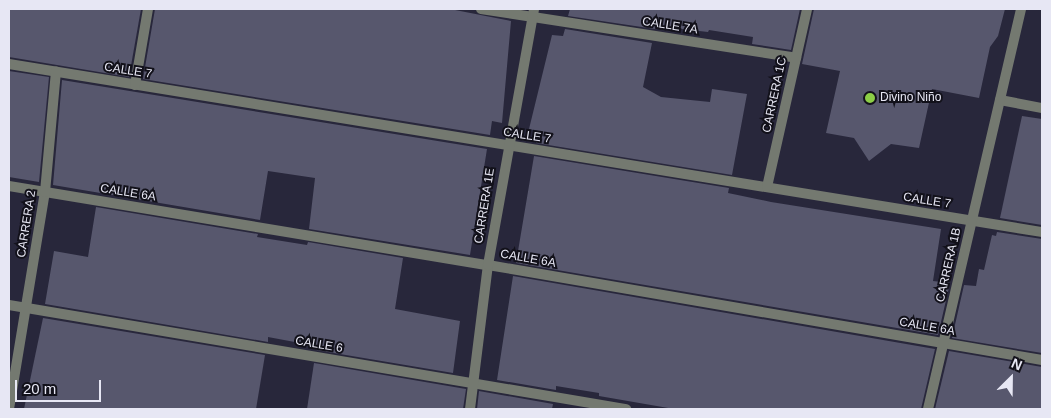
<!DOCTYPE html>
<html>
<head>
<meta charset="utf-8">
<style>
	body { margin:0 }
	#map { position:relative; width:1051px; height:418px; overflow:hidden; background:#28273b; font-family:Helvetica,sans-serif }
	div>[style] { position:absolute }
	.building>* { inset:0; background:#57576d }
	.minor>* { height:10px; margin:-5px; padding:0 5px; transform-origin:5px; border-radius:5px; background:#747970 }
	.dots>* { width:14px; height:14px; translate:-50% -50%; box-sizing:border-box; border:2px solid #12111a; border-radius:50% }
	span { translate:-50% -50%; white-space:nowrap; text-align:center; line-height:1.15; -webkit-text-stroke:4px #12111a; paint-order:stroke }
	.street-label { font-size:12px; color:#e7e7f4 }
	.poi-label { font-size:12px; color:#e7e7f4 }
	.left { translate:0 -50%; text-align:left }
	.frame { position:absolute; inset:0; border:10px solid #e7e7f4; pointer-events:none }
	.north { position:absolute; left:986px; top:353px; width:50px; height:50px; -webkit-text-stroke:4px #12111a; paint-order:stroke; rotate:23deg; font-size:14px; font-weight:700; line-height:20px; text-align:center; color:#e7e7f4 }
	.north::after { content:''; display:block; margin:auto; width:18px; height:22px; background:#e7e7f4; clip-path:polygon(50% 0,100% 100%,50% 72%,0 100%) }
	.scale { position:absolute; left:15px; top:380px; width:86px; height:22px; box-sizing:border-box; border:2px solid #e7e7f4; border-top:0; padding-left:6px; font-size:15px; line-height:18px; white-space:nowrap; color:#e7e7f4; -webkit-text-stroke:4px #12111a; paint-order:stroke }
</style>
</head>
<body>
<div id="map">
	<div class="building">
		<i style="clip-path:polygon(9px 9px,141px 9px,129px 77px,9px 57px)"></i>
		<i style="clip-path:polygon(155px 9px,450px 9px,511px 21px,502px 123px,492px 121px,490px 135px,143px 79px)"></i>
		<i style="clip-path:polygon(570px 9px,800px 9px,791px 50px,752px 44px,753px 37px,709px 30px,708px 32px,655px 26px,655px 29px,568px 16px)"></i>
		<i style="clip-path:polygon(814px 9px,1005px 9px,998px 36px,990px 47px,979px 98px,932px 89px,919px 148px,891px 144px,869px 161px,854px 138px,826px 133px,840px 71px,802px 64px)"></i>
		<i style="clip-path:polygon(565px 29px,652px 43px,643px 87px,661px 97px,710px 102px,712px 89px,747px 94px,732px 175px,536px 143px,538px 131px,529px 129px,552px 35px,563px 36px)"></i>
		<i style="clip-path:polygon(9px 71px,49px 77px,39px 182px,9px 177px)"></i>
		<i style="clip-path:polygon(62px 80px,487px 149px,470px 255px,309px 229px,315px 178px,268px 171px,260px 220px,53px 185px)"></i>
		<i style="clip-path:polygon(1022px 116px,1042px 119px,1042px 225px,1000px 218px)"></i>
		<i style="clip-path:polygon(534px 156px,729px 188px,728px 193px,771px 202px,941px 229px,933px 281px,950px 283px,938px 335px,516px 263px)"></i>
		<i style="clip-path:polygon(96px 207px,258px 234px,257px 237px,307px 245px,308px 242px,403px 258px,395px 309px,460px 321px,453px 373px,316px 350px,316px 346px,268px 337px,268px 342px,45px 304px,54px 251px,88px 257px)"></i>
		<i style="clip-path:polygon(997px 232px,1042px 239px,1042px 353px,952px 338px,964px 285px,976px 286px,979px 269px,984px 270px,992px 235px,996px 236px)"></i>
		<i style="clip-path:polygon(513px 276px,935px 349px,921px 409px,674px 409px,599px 396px,599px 393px,556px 386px,556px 390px,497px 380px)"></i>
		<i style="clip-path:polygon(43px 318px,265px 355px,256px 409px,24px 409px)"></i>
		<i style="clip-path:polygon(949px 351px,1042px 367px,1042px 409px,935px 409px)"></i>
		<i style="clip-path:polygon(314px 363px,466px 389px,463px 409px,307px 409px)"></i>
		<i style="clip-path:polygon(479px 391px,553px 404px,552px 409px,477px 409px)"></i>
	</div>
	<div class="minor">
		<i style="left:481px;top:9px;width:319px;rotate:8.8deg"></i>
		<i style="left:9px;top:64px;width:1047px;rotate:9.24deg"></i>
		<i style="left:135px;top:85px;width:77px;rotate:-80.3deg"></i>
		<i style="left:1000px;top:100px;width:43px;rotate:10.8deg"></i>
		<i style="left:9px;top:186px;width:485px;rotate:9.4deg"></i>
		<i style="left:488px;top:265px;width:562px;rotate:9.73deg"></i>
		<i style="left:767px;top:187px;width:182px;rotate:-77.3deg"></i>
		<i style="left:9px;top:305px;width:626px;rotate:9.57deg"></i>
		<i style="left:9px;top:409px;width:220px;rotate:-80.6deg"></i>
		<i style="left:45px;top:192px;width:121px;rotate:-84.8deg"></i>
		<i style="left:470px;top:409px;width:145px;rotate:-82.9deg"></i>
		<i style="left:488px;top:265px;width:260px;rotate:-79.8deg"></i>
		<i style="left:928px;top:409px;width:411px;rotate:-76.9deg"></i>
	</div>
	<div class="dots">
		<i style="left:870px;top:98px;background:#8cce46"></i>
	</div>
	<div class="street-label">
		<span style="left:670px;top:26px;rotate:9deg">CALLE 7A</span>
		<span style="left:128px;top:71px;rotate:9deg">CALLE 7</span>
		<span style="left:775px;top:95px;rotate:-78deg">CARRERA 1C</span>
		<span style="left:527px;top:136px;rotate:9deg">CALLE 7</span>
		<span style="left:128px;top:193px;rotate:9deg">CALLE 6A</span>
		<span style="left:927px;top:201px;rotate:9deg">CALLE 7</span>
		<span style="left:485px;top:206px;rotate:-81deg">CARRERA 1E</span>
		<span style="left:27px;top:224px;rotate:-81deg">CARRERA 2</span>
		<span style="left:528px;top:259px;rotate:10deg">CALLE 6A</span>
		<span style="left:949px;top:265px;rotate:-77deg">CARRERA 1B</span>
		<span style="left:927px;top:327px;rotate:10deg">CALLE 6A</span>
		<span style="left:319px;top:345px;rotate:10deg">CALLE 6</span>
	</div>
	<div class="poi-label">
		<span class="left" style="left:880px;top:98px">Divino Niño</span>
	</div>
	<div class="frame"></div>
	<div class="north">N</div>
	<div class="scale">20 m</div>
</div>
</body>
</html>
